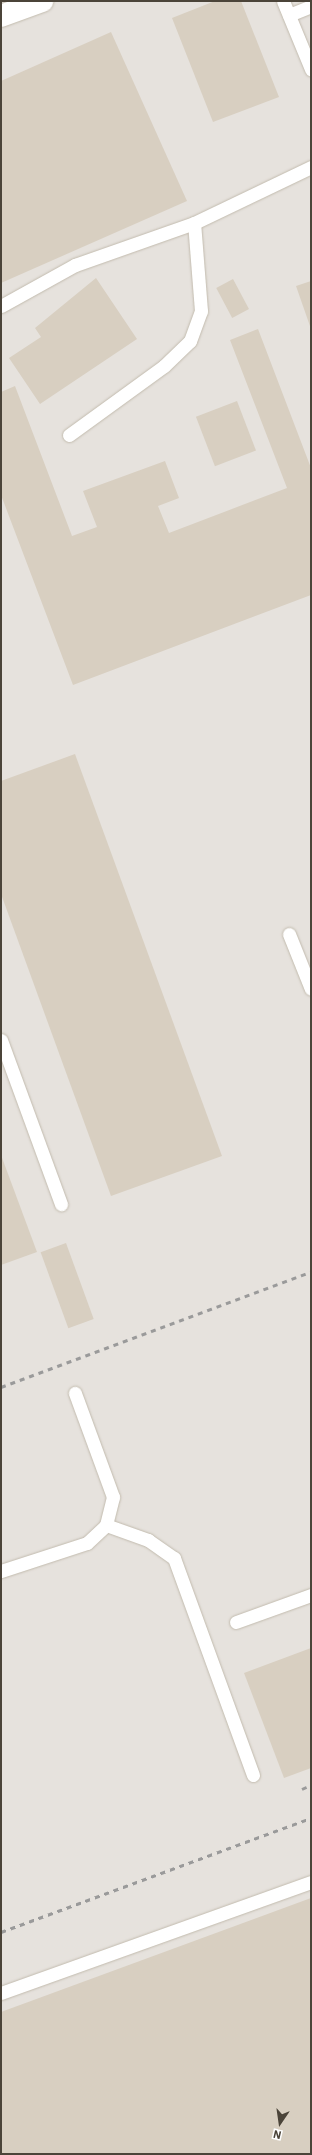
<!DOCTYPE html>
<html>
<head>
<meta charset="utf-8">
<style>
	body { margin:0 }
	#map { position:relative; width:312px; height:2155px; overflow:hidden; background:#f6f3ec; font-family:"IBM Plex Sans",sans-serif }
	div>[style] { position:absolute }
	.industrial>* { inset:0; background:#e6e2dd; transform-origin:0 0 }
	.building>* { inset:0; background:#d8cfc1; transform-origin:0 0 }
	.roads { filter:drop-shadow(0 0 1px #c2bbae) drop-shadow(0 0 1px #c2bbae) }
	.service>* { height:13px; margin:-6.5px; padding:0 6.5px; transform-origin:6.5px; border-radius:6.5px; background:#fff }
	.minor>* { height:22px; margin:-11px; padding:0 11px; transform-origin:11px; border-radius:11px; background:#fff }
	.rail>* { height:3px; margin-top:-1.5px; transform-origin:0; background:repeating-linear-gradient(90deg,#9a9a9a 0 5px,transparent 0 10px) }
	span { translate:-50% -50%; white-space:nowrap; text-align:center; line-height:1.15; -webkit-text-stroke:3.5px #fff; paint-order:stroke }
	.frame { position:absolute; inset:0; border:2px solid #4b4439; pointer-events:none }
	.north { position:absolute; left:260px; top:2103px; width:40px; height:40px; -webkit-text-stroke:3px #fff; paint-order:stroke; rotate:193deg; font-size:11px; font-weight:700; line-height:16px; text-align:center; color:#4b4439 }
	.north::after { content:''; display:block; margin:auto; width:14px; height:18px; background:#4b4439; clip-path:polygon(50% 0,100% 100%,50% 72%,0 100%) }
</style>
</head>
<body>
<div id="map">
	<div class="industrial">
		<i style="left:1px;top:1px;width:310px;height:2153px"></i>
	</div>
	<div class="building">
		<i style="clip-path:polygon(215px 1px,241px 1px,279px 97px,213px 122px,172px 18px)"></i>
		<i style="clip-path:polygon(111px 32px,187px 201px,1px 283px,1px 81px)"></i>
		<i style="clip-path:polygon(96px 278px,137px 339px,40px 404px,9px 358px,41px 337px,35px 328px)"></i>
		<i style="left:233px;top:279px;width:34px;height:19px;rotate:62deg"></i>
		<i style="clip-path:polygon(311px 281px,311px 329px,296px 286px)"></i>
		<i style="clip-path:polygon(258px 329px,311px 468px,311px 595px,73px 685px,1px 495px,1px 392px,15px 386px,72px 536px,97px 527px,83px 491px,165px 461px,179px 498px,158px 506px,169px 533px,287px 488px,230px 340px)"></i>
		<i style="left:237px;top:401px;width:53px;height:44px;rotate:69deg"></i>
		<i style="clip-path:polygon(75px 754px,222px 1156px,111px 1196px,1px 894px,1px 781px)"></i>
		<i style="clip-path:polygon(1px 1155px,37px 1252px,1px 1265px)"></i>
		<i style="left:66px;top:1243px;width:81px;height:27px;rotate:70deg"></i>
		<i style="clip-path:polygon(311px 1648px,311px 1768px,284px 1778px,244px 1673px)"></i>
		<i style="clip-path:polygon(311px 1898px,311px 2154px,1px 2154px,1px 2012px)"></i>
	</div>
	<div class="roads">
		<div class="service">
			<i style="left:283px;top:1px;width:74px;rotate:67.6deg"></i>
			<i style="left:289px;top:15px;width:24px;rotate:-22deg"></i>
			<i style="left:1px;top:306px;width:85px;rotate:-29deg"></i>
			<i style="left:75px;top:265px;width:126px;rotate:-19.4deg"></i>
			<i style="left:194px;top:223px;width:130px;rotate:-25.6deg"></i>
			<i style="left:69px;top:435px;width:117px;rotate:-36deg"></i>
			<i style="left:164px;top:366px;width:36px;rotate:-44deg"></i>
			<i style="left:190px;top:341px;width:32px;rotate:-70deg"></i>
			<i style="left:201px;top:311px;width:88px;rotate:-94.5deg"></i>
			<i style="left:289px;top:934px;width:59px;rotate:68.2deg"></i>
			<i style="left:1px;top:1040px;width:175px;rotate:69.9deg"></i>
			<i style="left:106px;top:1525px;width:45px;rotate:19.7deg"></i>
			<i style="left:148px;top:1540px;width:32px;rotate:35deg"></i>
			<i style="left:174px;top:1558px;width:231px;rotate:70deg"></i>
			<i style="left:1px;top:1571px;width:90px;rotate:-18deg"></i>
			<i style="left:87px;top:1543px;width:26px;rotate:-43deg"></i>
			<i style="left:106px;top:1525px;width:29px;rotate:-76deg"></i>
			<i style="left:113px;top:1497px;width:111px;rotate:-110.1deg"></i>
			<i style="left:236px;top:1622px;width:80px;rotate:-19.8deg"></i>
			<i style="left:1px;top:1993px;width:329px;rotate:-19.7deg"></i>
		</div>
		<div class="minor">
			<i style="left:1px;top:16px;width:44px;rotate:-20.1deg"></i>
		</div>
	</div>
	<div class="rail">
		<i style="left:1px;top:1387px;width:331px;rotate:-20.4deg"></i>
		<i style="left:302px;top:1789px;width:10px;rotate:-24deg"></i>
		<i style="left:1px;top:1932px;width:330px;rotate:-20.2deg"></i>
	</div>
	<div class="frame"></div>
	<div class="north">N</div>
</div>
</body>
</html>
